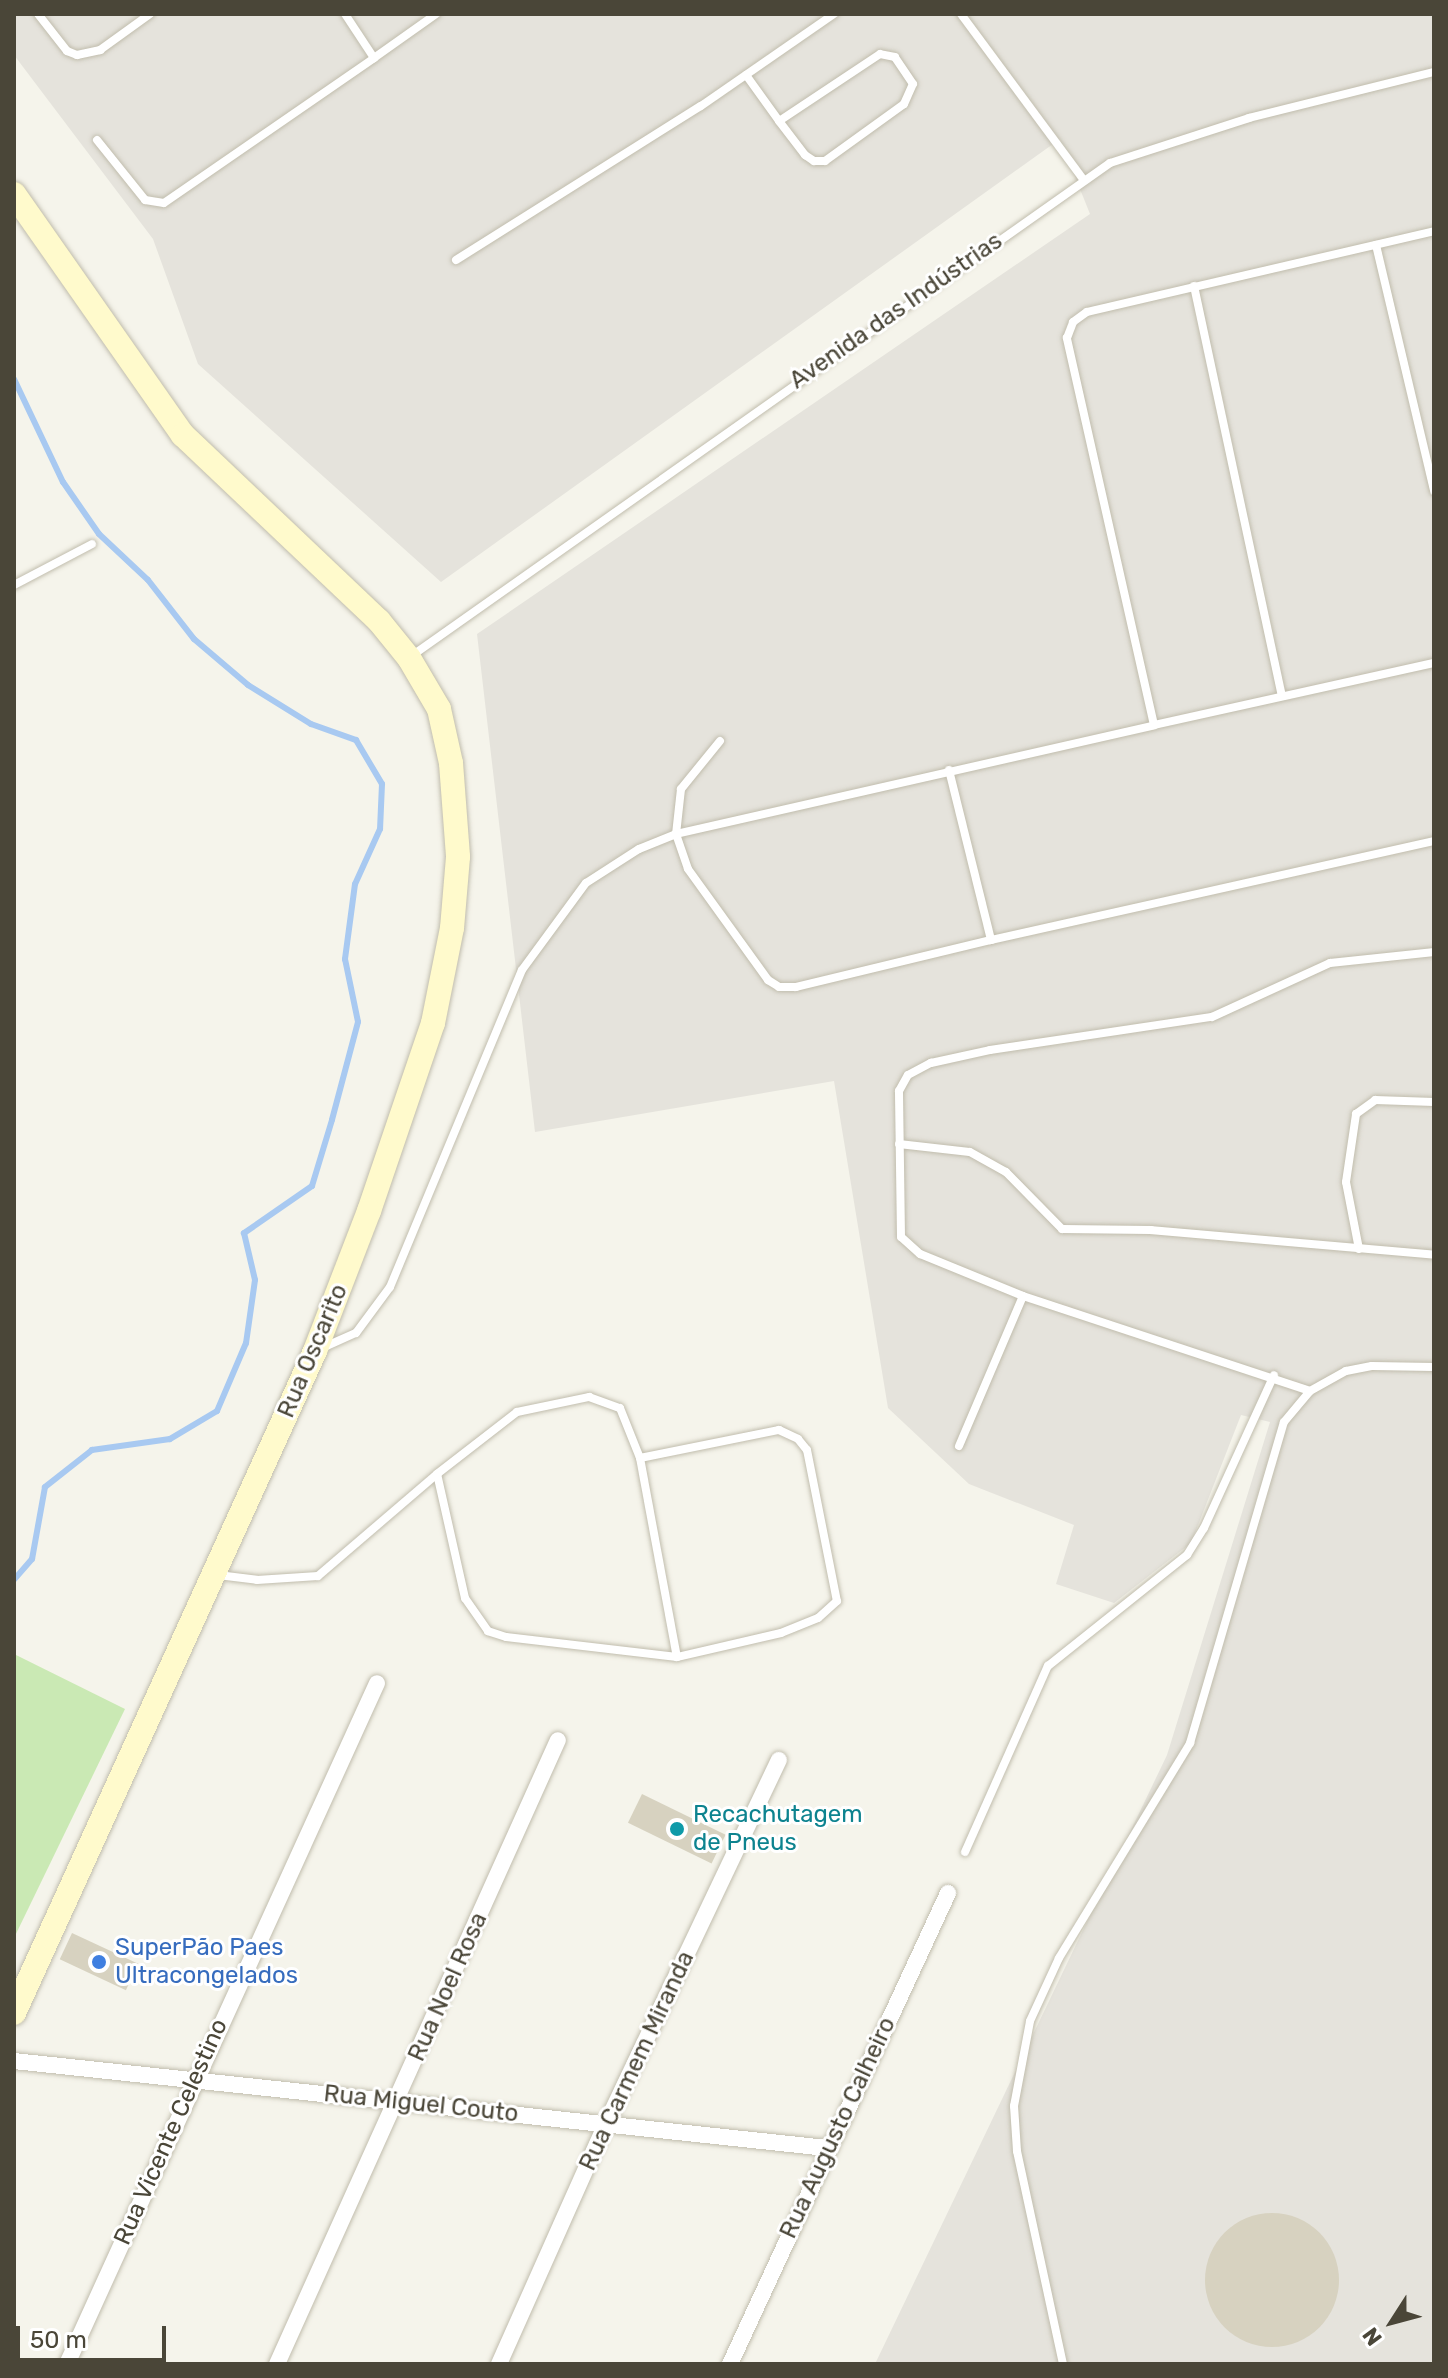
<!DOCTYPE html>
<html>
<head>
<meta charset="utf-8">
<style>
	body { margin:0 }
	#map { position:relative; width:1448px; height:2378px; overflow:hidden; background:#f5f4eb; font-family:Rubik,sans-serif }
	div>[style] { position:absolute }
	.industrial>* { inset:0; background:#e5e3dc }
	.green>* { inset:0; background:#cae9b4 }
	.stream>* { height:6px; margin:-3px; padding:0 3px; transform-origin:3px; border-radius:3px; background:#a8c9f1 }
	.building>* { inset:0; background:#d7d2c0; transform-origin:0 0 }
	.round { border-radius:50% }
	.roads { filter:drop-shadow(0 0 2px #c1bdad) drop-shadow(0 0 2px #c1bdad) }
	.service>* { height:8px; margin:-4px; padding:0 4px; transform-origin:4px; border-radius:4px; background:#fff }
	.minor>* { height:16px; margin:-8px; padding:0 8px; transform-origin:8px; border-radius:8px; background:#fff }
	.secondary>* { height:24px; margin:-12px; padding:0 12px; transform-origin:12px; border-radius:12px; background:#fffacc }
	.dots>* { width:22px; height:22px; translate:-50% -50%; box-sizing:border-box; border:4px solid #fff; border-radius:50% }
	span { translate:-50% -50%; white-space:nowrap; text-align:center; line-height:1.15; -webkit-text-stroke:6px #fff; paint-order:stroke }
	.street-label { font-size:24px; color:#4a4638 }
	.culture-label { font-size:24px; color:#0d838f }
	.left { translate:0 -50%; text-align:left }
	.shop-label { font-size:24px; color:#366cbe }
	.frame { position:absolute; inset:0; border:16px solid #4a4638; pointer-events:none }
	.north { position:absolute; left:1352px; top:2282px; width:80px; height:80px; -webkit-text-stroke:6px #fff; paint-order:stroke; rotate:234deg; font-size:22px; font-weight:700; line-height:32px; text-align:center; color:#4a4638 }
	.north::after { content:''; display:block; margin:auto; width:28px; height:36px; background:#4a4638; clip-path:polygon(50% 0,100% 100%,50% 72%,0 100%) }
	.scale { position:absolute; left:16px; top:2326px; width:150px; height:36px; box-sizing:border-box; border:4px solid #4a4638; border-top:0; padding-left:10px; font-size:24px; line-height:28px; white-space:nowrap; color:#4a4638; -webkit-text-stroke:6px #fff; paint-order:stroke }
</style>
</head>
<body>
<div id="map">
	<div class="industrial">
		<i style="clip-path:polygon(14px 14px,1434px 14px,1434px 2364px,875px 2364px,1167px 1755px,1270px 1422px,1241px 1415px,1191px 1543px,1114px 1603px,1056px 1584px,1074px 1525px,969px 1484px,888px 1408px,834px 1081px,535px 1132px,477px 634px,1090px 214px,1060px 139px,441px 582px,198px 364px,153px 239px,14px 55px)"></i>
	</div>
	<div class="green">
		<i style="clip-path:polygon(14px 1654px,125px 1709px,14px 1938px)"></i>
	</div>
	<div class="stream">
		<i style="left:14px;top:379px;width:114px;rotate:64.6deg"></i>
		<i style="left:63px;top:482px;width:63px;rotate:55.3deg"></i>
		<i style="left:99px;top:534px;width:67px;rotate:43.2deg"></i>
		<i style="left:148px;top:580px;width:75px;rotate:52.1deg"></i>
		<i style="left:194px;top:639px;width:71px;rotate:40.4deg"></i>
		<i style="left:248px;top:685px;width:74px;rotate:31.8deg"></i>
		<i style="left:311px;top:724px;width:48px;rotate:19.6deg"></i>
		<i style="left:356px;top:740px;width:51px;rotate:59.4deg"></i>
		<i style="left:382px;top:784px;width:45px;rotate:92.5deg"></i>
		<i style="left:380px;top:829px;width:60px;rotate:114.4deg"></i>
		<i style="left:355px;top:884px;width:76px;rotate:97.6deg"></i>
		<i style="left:345px;top:959px;width:64px;rotate:78.3deg"></i>
		<i style="left:358px;top:1022px;width:101px;rotate:104.9deg"></i>
		<i style="left:332px;top:1120px;width:69px;rotate:106.9deg"></i>
		<i style="left:312px;top:1186px;width:83px;rotate:145.3deg"></i>
		<i style="left:244px;top:1233px;width:48px;rotate:76.8deg"></i>
		<i style="left:255px;top:1280px;width:64px;rotate:98.1deg"></i>
		<i style="left:246px;top:1343px;width:74px;rotate:113.1deg"></i>
		<i style="left:217px;top:1411px;width:55px;rotate:149.2deg"></i>
		<i style="left:170px;top:1439px;width:79px;rotate:172deg"></i>
		<i style="left:92px;top:1450px;width:60px;rotate:141.8deg"></i>
		<i style="left:45px;top:1487px;width:73px;rotate:100.2deg"></i>
		<i style="left:32px;top:1559px;width:28px;rotate:131deg"></i>
	</div>
	<div class="building">
		<i style="left:642px;top:1794px;width:93px;height:32px;rotate:26deg"></i>
		<i style="left:72px;top:1933px;width:73px;height:29px;rotate:25deg"></i>
		<i class="round" style="left:1205px;top:2213px;width:134px;height:134px"></i>
	</div>
	<div class="roads">
		<div class="service">
			<i style="left:38px;top:14px;width:47px;rotate:51.9deg"></i>
			<i style="left:67px;top:51px;width:11px;rotate:22deg"></i>
			<i style="left:77px;top:55px;width:24px;rotate:-12deg"></i>
			<i style="left:100px;top:50px;width:62px;rotate:-35.8deg"></i>
			<i style="left:961px;top:14px;width:205px;rotate:53.5deg"></i>
			<i style="left:374px;top:58px;width:76px;rotate:-35.4deg"></i>
			<i style="left:746px;top:75px;width:57px;rotate:54.3deg"></i>
			<i style="left:779px;top:121px;width:43px;rotate:52.6deg"></i>
			<i style="left:805px;top:155px;width:11px;rotate:34deg"></i>
			<i style="left:814px;top:161px;width:11px"></i>
			<i style="left:825px;top:161px;width:97px;rotate:-35.8deg"></i>
			<i style="left:904px;top:104px;width:22px;rotate:-66deg"></i>
			<i style="left:913px;top:84px;width:32px;rotate:-124deg"></i>
			<i style="left:895px;top:57px;width:15px;rotate:-169deg"></i>
			<i style="left:880px;top:54px;width:121px;rotate:146.4deg"></i>
			<i style="left:97px;top:140px;width:77px;rotate:51.3deg"></i>
			<i style="left:145px;top:200px;width:19px;rotate:9deg"></i>
			<i style="left:164px;top:203px;width:255px;rotate:-34.6deg"></i>
			<i style="left:374px;top:58px;width:53px;rotate:-123.4deg"></i>
			<i style="left:1376px;top:245px;width:253px;rotate:76.7deg"></i>
			<i style="left:456px;top:260px;width:289px;rotate:-32.2deg"></i>
			<i style="left:701px;top:106px;width:162px;rotate:-34.7deg"></i>
			<i style="left:1194px;top:286px;width:419px;rotate:77.9deg"></i>
			<i style="left:14px;top:585px;width:88px;rotate:-27.7deg"></i>
			<i style="left:410px;top:657px;width:857px;rotate:-35.21deg"></i>
			<i style="left:1110px;top:163px;width:146px;rotate:-17.9deg"></i>
			<i style="left:1249px;top:118px;width:191px;rotate:-14deg"></i>
			<i style="left:1154px;top:725px;width:287px;rotate:-12.5deg"></i>
			<i style="left:720px;top:741px;width:62px;rotate:129.1deg"></i>
			<i style="left:681px;top:789px;width:45px;rotate:96.3deg"></i>
			<i style="left:676px;top:834px;width:37px;rotate:71deg"></i>
			<i style="left:688px;top:869px;width:137px;rotate:54.2deg"></i>
			<i style="left:768px;top:980px;width:13px;rotate:32deg"></i>
			<i style="left:779px;top:987px;width:17px"></i>
			<i style="left:796px;top:987px;width:201px;rotate:-13.6deg"></i>
			<i style="left:949px;top:770px;width:175px;rotate:76.1deg"></i>
			<i style="left:991px;top:940px;width:454px;rotate:-12.6deg"></i>
			<i style="left:899px;top:1144px;width:71px;rotate:6.4deg"></i>
			<i style="left:970px;top:1152px;width:41px;rotate:29.1deg"></i>
			<i style="left:1006px;top:1172px;width:80px;rotate:45.5deg"></i>
			<i style="left:1062px;top:1229px;width:89px;rotate:0.6deg"></i>
			<i style="left:1151px;top:1230px;width:284px;rotate:5deg"></i>
			<i style="left:1359px;top:1249px;width:68px;rotate:-101deg"></i>
			<i style="left:1346px;top:1182px;width:69px;rotate:-81.6deg"></i>
			<i style="left:1356px;top:1114px;width:24px;rotate:-36deg"></i>
			<i style="left:1375px;top:1100px;width:59px;rotate:1.9deg"></i>
			<i style="left:1023px;top:1296px;width:111px;rotate:-157.8deg"></i>
			<i style="left:920px;top:1254px;width:25px;rotate:-138deg"></i>
			<i style="left:901px;top:1237px;width:146px;rotate:-90.8deg"></i>
			<i style="left:899px;top:1091px;width:18px;rotate:-61deg"></i>
			<i style="left:908px;top:1075px;width:26px;rotate:-28deg"></i>
			<i style="left:931px;top:1063px;width:60px;rotate:-12.4deg"></i>
			<i style="left:990px;top:1050px;width:224px;rotate:-8.5deg"></i>
			<i style="left:1212px;top:1017px;width:130px;rotate:-24.6deg"></i>
			<i style="left:1330px;top:963px;width:105px;rotate:-6deg"></i>
			<i style="left:322px;top:1348px;width:37px;rotate:-24deg"></i>
			<i style="left:356px;top:1333px;width:57px;rotate:-53.5deg"></i>
			<i style="left:390px;top:1287px;width:343px;rotate:-67.4deg"></i>
			<i style="left:522px;top:970px;width:108px;rotate:-53.7deg"></i>
			<i style="left:586px;top:883px;width:63px;rotate:-32.7deg"></i>
			<i style="left:639px;top:849px;width:40px;rotate:-22deg"></i>
			<i style="left:676px;top:834px;width:490px;rotate:-12.8deg"></i>
			<i style="left:1154px;top:725px;width:397px;rotate:-102.7deg"></i>
			<i style="left:1067px;top:338px;width:17px;rotate:-69deg"></i>
			<i style="left:1073px;top:322px;width:17px;rotate:-36deg"></i>
			<i style="left:1087px;top:312px;width:356px;rotate:-13.1deg"></i>
			<i style="left:959px;top:1446px;width:163px;rotate:-66.9deg"></i>
			<i style="left:1023px;top:1296px;width:302px;rotate:18.3deg"></i>
			<i style="left:640px;top:1458px;width:202px;rotate:79.5deg"></i>
			<i style="left:218px;top:1575px;width:39px;rotate:7deg"></i>
			<i style="left:257px;top:1580px;width:61px;rotate:-3.8deg"></i>
			<i style="left:318px;top:1576px;width:157px;rotate:-40.6deg"></i>
			<i style="left:437px;top:1474px;width:101px;rotate:-37.8deg"></i>
			<i style="left:517px;top:1412px;width:74px;rotate:-11.8deg"></i>
			<i style="left:589px;top:1397px;width:33px;rotate:20deg"></i>
			<i style="left:620px;top:1408px;width:54px;rotate:68.2deg"></i>
			<i style="left:640px;top:1458px;width:142px;rotate:-11.4deg"></i>
			<i style="left:779px;top:1430px;width:21px;rotate:25deg"></i>
			<i style="left:798px;top:1439px;width:14px;rotate:51deg"></i>
			<i style="left:807px;top:1450px;width:154px;rotate:78.8deg"></i>
			<i style="left:837px;top:1601px;width:25px;rotate:138deg"></i>
			<i style="left:818px;top:1618px;width:40px;rotate:158deg"></i>
			<i style="left:781px;top:1633px;width:107px;rotate:167deg"></i>
			<i style="left:677px;top:1657px;width:172px;rotate:-173.3deg"></i>
			<i style="left:506px;top:1637px;width:19px;rotate:-162deg"></i>
			<i style="left:488px;top:1631px;width:40px;rotate:-124.9deg"></i>
			<i style="left:465px;top:1598px;width:127px;rotate:-102.7deg"></i>
			<i style="left:965px;top:1852px;width:204px;rotate:-66deg"></i>
			<i style="left:1048px;top:1666px;width:178px;rotate:-38.6deg"></i>
			<i style="left:1187px;top:1555px;width:32px;rotate:-58deg"></i>
			<i style="left:1204px;top:1528px;width:168px;rotate:-65.4deg"></i>
			<i style="left:1063px;top:2364px;width:218px;rotate:-102.2deg"></i>
			<i style="left:1017px;top:2151px;width:45px;rotate:-93.8deg"></i>
			<i style="left:1014px;top:2106px;width:86px;rotate:-79.3deg"></i>
			<i style="left:1030px;top:2021px;width:69px;rotate:-65.3deg"></i>
			<i style="left:1059px;top:1958px;width:252px;rotate:-58.6deg"></i>
			<i style="left:1190px;top:1743px;width:334px;rotate:-73.7deg"></i>
			<i style="left:1284px;top:1422px;width:40px;rotate:-50deg"></i>
			<i style="left:1310px;top:1391px;width:41px;rotate:-29.1deg"></i>
			<i style="left:1346px;top:1371px;width:26px;rotate:-11deg"></i>
			<i style="left:1372px;top:1366px;width:62px;rotate:0.9deg"></i>
		</div>
		<div class="minor">
			<i style="left:14px;top:2061px;width:818px;rotate:6.11deg"></i>
			<i style="left:67px;top:2364px;width:748px;rotate:-65.52deg"></i>
			<i style="left:277px;top:2364px;width:684px;rotate:-65.76deg"></i>
			<i style="left:499px;top:2364px;width:263px;rotate:-66deg"></i>
			<i style="left:606px;top:2124px;width:403px;rotate:-64.6deg"></i>
			<i style="left:730px;top:2364px;width:519px;rotate:-65.16deg"></i>
		</div>
		<div class="secondary">
			<i style="left:14px;top:194px;width:294px;rotate:55deg"></i>
			<i style="left:183px;top:435px;width:270px;rotate:43.5deg"></i>
			<i style="left:379px;top:621px;width:48px;rotate:51deg"></i>
			<i style="left:409px;top:658px;width:59px;rotate:59.5deg"></i>
			<i style="left:439px;top:709px;width:55px;rotate:77.5deg"></i>
			<i style="left:451px;top:763px;width:94px;rotate:85.7deg"></i>
			<i style="left:458px;top:857px;width:71px;rotate:94.8deg"></i>
			<i style="left:452px;top:928px;width:97px;rotate:101.3deg"></i>
			<i style="left:433px;top:1023px;width:199px;rotate:108.8deg"></i>
			<i style="left:369px;top:1211px;width:150px;rotate:111.1deg"></i>
			<i style="left:315px;top:1351px;width:727px;rotate:114.45deg"></i>
		</div>
	</div>
	<div class="dots">
		<i style="left:677px;top:1829px;background:#0f9aa8"></i>
		<i style="left:99px;top:1962px;background:#3f7fe0"></i>
	</div>
	<div class="street-label">
		<span style="left:896px;top:311px;rotate:-35deg">Avenida das Indústrias</span>
		<span style="left:313px;top:1351px;rotate:-67deg">Rua Oscarito</span>
		<span style="left:448px;top:1987px;rotate:-66deg">Rua Noel Rosa</span>
		<span style="left:637px;top:2061px;rotate:-65deg">Rua Carmem Miranda</span>
		<span style="left:421px;top:2104px;rotate:6deg">Rua Miguel Couto</span>
		<span style="left:838px;top:2128px;rotate:-65deg">Rua Augusto Calheiro</span>
		<span style="left:171px;top:2132px;rotate:-66deg">Rua Vicente Celestino</span>
	</div>
	<div class="culture-label">
		<span class="left" style="left:693px;top:1829px">Recachutagem<br>de Pneus</span>
	</div>
	<div class="shop-label">
		<span class="left" style="left:115px;top:1962px">SuperPão Paes<br>Ultracongelados</span>
	</div>
	<div class="frame"></div>
	<div class="north">N</div>
	<div class="scale">50 m</div>
</div>
</body>
</html>
